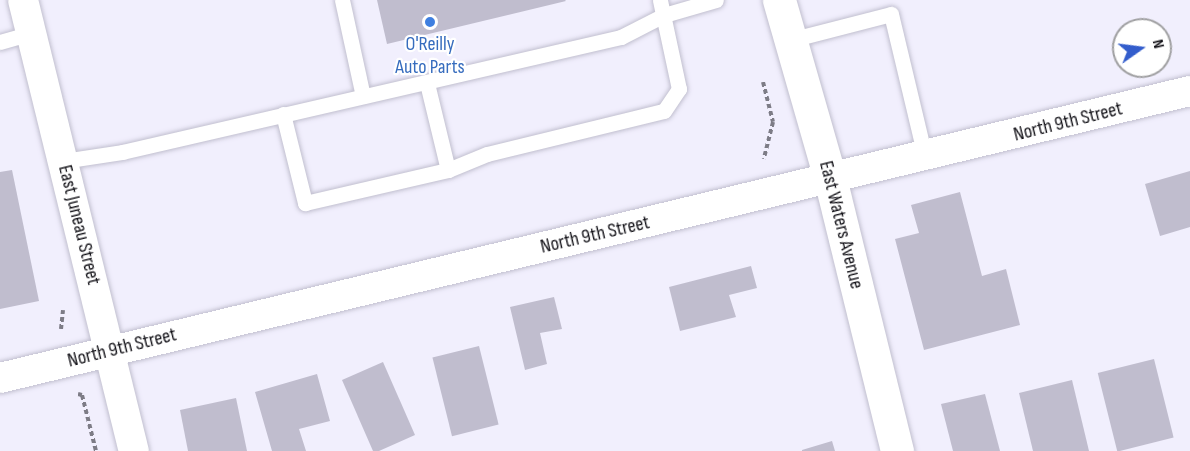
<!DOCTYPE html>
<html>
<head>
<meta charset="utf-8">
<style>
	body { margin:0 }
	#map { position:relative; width:1190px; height:451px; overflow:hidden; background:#f1effd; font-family:"Sofia Sans Condensed",sans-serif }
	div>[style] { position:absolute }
	.building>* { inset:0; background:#c0bdce; transform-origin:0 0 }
	.path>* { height:4px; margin-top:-2px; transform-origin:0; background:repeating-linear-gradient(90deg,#7d7c86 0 4.5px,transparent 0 7.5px) }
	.roads { filter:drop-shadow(0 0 2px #c1bfcf) drop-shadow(0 0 2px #c1bfcf) }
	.service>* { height:15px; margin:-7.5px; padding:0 7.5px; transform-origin:7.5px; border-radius:7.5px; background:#fff }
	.minor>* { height:30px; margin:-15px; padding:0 15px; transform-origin:15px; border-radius:15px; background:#fff }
	.tertiary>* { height:33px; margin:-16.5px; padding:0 16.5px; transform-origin:16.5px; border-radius:16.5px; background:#fff }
	.dots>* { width:16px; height:16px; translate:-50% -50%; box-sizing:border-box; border:3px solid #fff; border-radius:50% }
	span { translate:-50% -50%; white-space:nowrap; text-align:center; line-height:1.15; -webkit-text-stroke:4.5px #fff; paint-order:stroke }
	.shop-label { font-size:20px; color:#366cbe }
	.street-label { font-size:20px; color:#121117 }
	.north { position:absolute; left:1112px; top:18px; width:60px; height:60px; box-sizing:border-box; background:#fff; border:2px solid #a0a0a2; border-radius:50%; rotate:76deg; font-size:16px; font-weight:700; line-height:24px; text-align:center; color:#121117 }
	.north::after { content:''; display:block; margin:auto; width:21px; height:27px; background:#335dcc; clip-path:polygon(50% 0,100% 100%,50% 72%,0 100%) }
</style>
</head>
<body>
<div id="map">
	<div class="building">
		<i style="clip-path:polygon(377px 0,565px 0,566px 1px,387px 44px)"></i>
		<i style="clip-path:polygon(12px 170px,39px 301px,0 309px,0 172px)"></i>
		<i style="clip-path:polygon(1190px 171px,1190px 227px,1160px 236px,1145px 184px)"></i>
		<i style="clip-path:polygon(960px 192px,982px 276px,1006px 269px,1020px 325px,924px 350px,895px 239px,919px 233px,911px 205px)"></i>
		<i style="clip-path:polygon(751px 266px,757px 288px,729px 295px,736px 317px,680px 331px,669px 287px)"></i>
		<i style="clip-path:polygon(554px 297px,562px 329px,540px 333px,547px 364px,525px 370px,510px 307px)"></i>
		<i style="left:479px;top:346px;width:81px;height:48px;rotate:76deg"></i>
		<i style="left:1154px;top:359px;width:81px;height:58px;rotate:76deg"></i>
		<i style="clip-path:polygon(383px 362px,415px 435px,379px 451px,373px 451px,342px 380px)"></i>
		<i style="clip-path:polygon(317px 374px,330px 421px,299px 429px,306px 451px,272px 451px,255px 392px)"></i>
		<i style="clip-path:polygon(1072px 380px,1089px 451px,1033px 451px,1019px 393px)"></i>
		<i style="clip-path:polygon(985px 394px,1000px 451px,953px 451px,941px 404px)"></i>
		<i style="clip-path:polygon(236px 398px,247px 451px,188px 451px,180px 410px)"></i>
		<i style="clip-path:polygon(832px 441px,835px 451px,802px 451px,802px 450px)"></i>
	</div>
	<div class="path">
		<i style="left:763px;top:82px;width:41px;rotate:76deg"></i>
		<i style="left:773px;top:122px;width:38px;rotate:104deg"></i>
		<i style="left:61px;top:329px;width:19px;rotate:-84deg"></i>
		<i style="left:78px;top:394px;width:4px;rotate:14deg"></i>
		<i style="left:82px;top:395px;width:58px;rotate:76deg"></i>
	</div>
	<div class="roads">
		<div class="service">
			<i style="left:342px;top:0;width:98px;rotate:77.7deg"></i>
			<i style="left:790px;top:40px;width:104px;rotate:-14.4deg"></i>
			<i style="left:891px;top:14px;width:147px;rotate:76.6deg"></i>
			<i style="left:0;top:42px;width:32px;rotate:-16deg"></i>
			<i style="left:283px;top:114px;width:92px;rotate:76.1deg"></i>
			<i style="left:305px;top:203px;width:147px;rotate:-13deg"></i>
			<i style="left:448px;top:170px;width:89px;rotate:-103.6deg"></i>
			<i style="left:63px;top:161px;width:60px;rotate:-8.7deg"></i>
			<i style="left:122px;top:152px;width:512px;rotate:-12.98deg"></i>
			<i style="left:621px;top:37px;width:48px;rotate:-27.1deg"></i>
			<i style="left:664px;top:15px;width:54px;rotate:-16.1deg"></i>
			<i style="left:448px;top:170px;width:42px;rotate:-22.3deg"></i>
			<i style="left:487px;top:154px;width:182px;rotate:-13.7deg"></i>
			<i style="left:664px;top:111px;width:27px;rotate:-56deg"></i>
			<i style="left:679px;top:89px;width:91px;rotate:-102.1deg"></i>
		</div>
		<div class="minor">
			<i style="left:23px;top:0;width:464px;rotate:76.2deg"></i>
			<i style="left:0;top:378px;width:1224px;rotate:-13.56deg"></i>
		</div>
		<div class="tertiary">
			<i style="left:779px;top:0;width:185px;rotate:74deg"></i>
			<i style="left:830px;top:178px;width:281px;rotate:76.2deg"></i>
		</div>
	</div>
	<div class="dots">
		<i style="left:430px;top:22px;background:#3f7fe0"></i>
	</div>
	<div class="shop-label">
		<span style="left:430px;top:56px">O'Reilly<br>Auto Parts</span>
	</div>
	<div class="street-label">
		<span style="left:1068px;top:122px;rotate:-14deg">North 9th Street</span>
		<span style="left:79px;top:225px;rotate:76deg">East Juneau Street</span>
		<span style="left:841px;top:225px;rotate:76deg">East Waters Avenue</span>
		<span style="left:595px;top:235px;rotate:-13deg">North 9th Street</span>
		<span style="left:122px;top:348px;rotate:-14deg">North 9th Street</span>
	</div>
	<div class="north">N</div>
</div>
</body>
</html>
